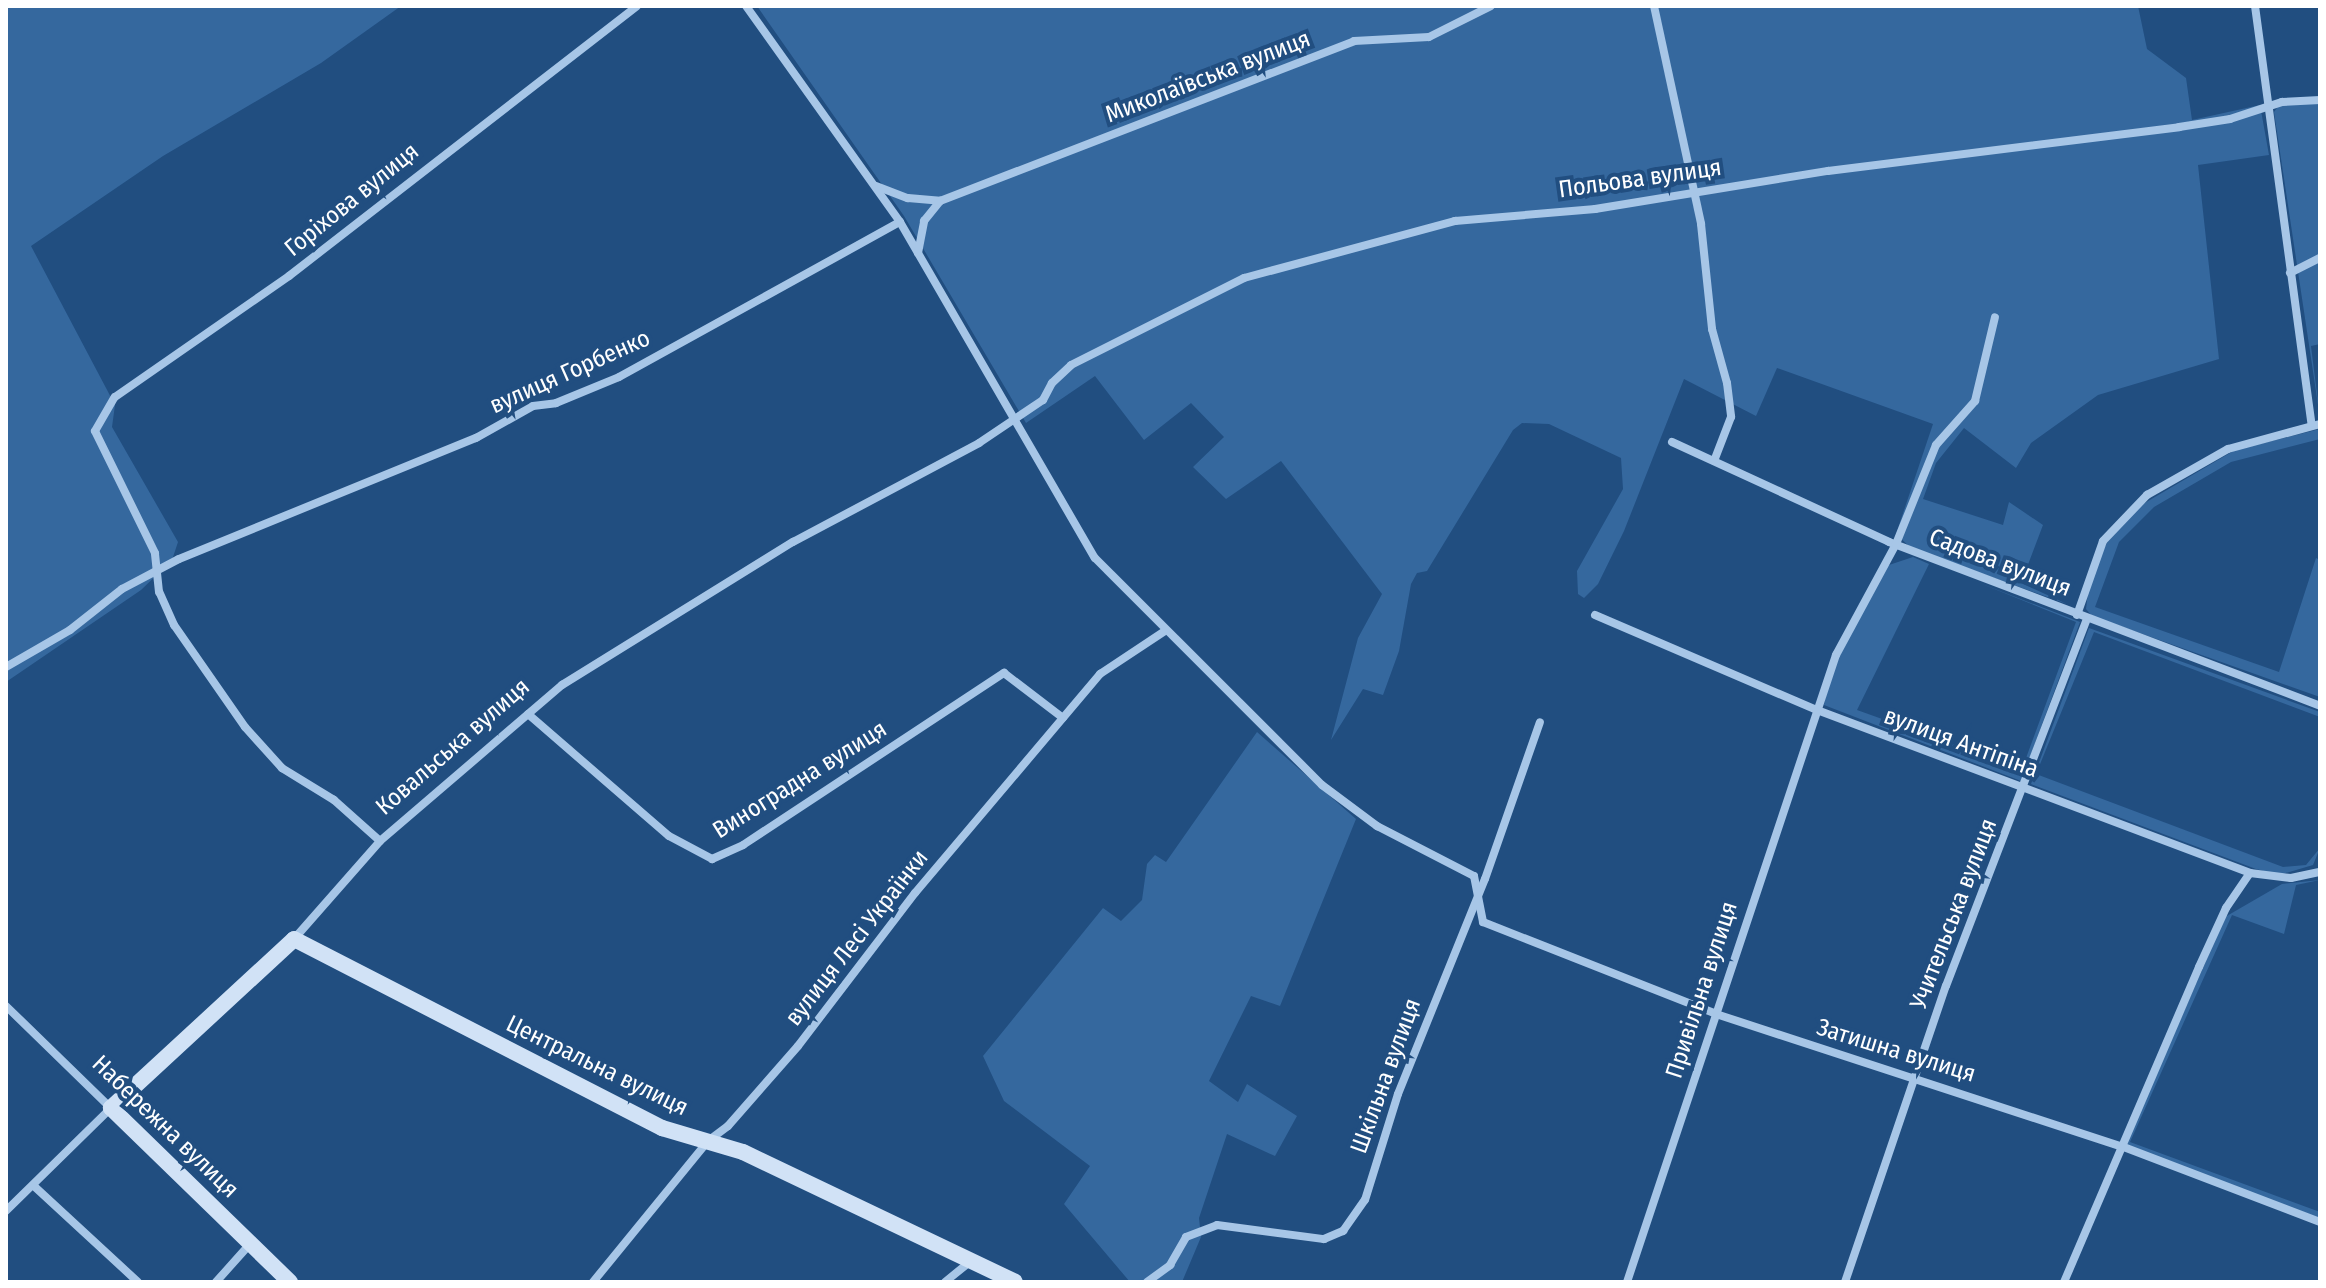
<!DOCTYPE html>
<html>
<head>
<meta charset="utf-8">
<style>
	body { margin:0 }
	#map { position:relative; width:2326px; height:1288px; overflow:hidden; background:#214e80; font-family:"Fira Sans Condensed",sans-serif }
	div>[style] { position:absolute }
	.green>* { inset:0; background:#35689e }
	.street>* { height:8px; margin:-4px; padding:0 4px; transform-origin:4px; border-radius:4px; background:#a7c6e7 }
	.secondary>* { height:16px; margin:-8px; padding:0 8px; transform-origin:8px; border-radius:8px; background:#d1e2f6 }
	span { translate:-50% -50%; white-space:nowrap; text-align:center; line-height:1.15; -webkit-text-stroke:8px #214e80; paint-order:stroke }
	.street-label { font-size:24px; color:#fff }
	.frame { position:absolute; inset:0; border:8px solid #fff; pointer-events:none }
</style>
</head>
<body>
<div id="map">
	<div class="green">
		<i style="clip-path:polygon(6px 6px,401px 6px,321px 63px,163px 156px,31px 246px,115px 405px,112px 427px,178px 542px,172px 560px,141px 590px,6px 682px)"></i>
		<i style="clip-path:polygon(757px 6px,2138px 6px,2147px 49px,2186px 78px,2192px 120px,2260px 105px,2269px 155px,2198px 165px,2219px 359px,2098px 395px,2031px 443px,2016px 468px,1964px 428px,1936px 463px,1923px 499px,2003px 525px,2009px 502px,2043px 525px,2021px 583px,2067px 604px,1911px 548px,1896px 534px,1933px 424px,1777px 368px,1756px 416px,1684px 379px,1624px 531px,1598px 584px,1584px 598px,1578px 594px,1577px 571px,1623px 489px,1621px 458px,1549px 424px,1522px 423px,1513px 430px,1427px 571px,1417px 573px,1411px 584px,1399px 651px,1383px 695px,1363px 689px,1331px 740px,1358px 638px,1382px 594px,1281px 461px,1226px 499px,1193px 467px,1224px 437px,1191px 403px,1144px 440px,1095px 376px,1026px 423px,904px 216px)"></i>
		<i style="clip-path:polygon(2320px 103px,2320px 344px,2311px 346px,2320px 418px,2274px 112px,2279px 105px)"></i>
		<i style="clip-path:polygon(2320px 429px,2320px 439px,2231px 462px,2154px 507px,2119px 542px,2095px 607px,2279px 672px,2316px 558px,2320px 560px,2320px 697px,2092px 616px,2086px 609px,2090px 576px,2112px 533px,2143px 504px,2235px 450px)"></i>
		<i style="clip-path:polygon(1913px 557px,1929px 564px,1857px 710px,2022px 769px,2076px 622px,1977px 582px,2080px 622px,2021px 781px,1824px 705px,1829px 679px,1874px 582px,1889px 565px)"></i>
		<i style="clip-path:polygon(2089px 628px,2320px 712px,2320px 717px,2094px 632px,2036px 774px,2283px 867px,2306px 865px,2320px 848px,2313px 865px,2279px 875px,2256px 869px,2031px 784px)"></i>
		<i style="clip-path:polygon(1257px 732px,1356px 819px,1280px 1006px,1251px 996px,1209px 1081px,1238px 1102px,1247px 1084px,1297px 1116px,1275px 1156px,1227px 1134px,1199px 1218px,1201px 1237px,1182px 1282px,1130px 1282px,1064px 1204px,1090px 1166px,1004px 1101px,983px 1056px,1103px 908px,1121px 921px,1142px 900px,1147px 864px,1155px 855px,1166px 862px)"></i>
		<i style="clip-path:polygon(2320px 880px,2296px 885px,2284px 934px,2232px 915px,2130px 1142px,2320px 1212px,2320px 1219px,2126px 1145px,2225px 917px,2282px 884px)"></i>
	</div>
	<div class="street">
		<i style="left:746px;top:6px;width:265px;rotate:54.5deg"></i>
		<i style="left:900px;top:222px;width:388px;rotate:59.9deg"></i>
		<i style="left:1095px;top:558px;width:321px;rotate:45deg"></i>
		<i style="left:1322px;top:785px;width:69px;rotate:36.7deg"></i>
		<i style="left:1377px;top:826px;width:109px;rotate:27.3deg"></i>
		<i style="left:1474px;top:876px;width:47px;rotate:78.9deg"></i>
		<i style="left:1483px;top:922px;width:251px;rotate:21.5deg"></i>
		<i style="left:1716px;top:1014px;width:426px;rotate:18.1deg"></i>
		<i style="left:2121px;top:1146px;width:213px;rotate:20.9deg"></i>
		<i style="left:1654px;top:6px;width:223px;rotate:77.8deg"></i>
		<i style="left:1701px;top:224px;width:106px;rotate:84deg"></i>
		<i style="left:1712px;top:329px;width:56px;rotate:74.5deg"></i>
		<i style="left:1727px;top:383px;width:34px;rotate:83deg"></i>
		<i style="left:1731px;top:417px;width:47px;rotate:111.1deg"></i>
		<i style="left:2255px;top:6px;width:423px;rotate:82.3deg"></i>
		<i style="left:876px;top:186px;width:34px;rotate:21deg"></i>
		<i style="left:908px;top:198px;width:32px;rotate:5deg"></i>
		<i style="left:940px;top:201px;width:444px;rotate:-21.1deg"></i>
		<i style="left:1354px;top:41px;width:75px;rotate:-3.1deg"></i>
		<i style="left:1429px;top:37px;width:69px;rotate:-26.6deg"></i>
		<i style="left:918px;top:253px;width:33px;rotate:-79deg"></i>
		<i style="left:924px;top:221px;width:26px;rotate:-51deg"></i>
		<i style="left:2290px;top:273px;width:34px;rotate:-27deg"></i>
		<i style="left:1672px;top:442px;width:239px;rotate:24.7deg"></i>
		<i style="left:1889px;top:542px;width:461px;rotate:20.8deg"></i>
		<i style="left:1595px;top:615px;width:241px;rotate:23.2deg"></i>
		<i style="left:1817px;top:710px;width:463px;rotate:20.6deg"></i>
		<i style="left:2250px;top:873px;width:41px;rotate:7deg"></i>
		<i style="left:2291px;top:878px;width:30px;rotate:-12deg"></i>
		<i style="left:2077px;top:615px;width:78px;rotate:-70.6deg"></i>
		<i style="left:2103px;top:541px;width:64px;rotate:-46.3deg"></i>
		<i style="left:2147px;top:495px;width:93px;rotate:-29.6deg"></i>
		<i style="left:2228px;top:449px;width:95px;rotate:-15.2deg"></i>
		<i style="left:6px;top:667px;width:74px;rotate:-30deg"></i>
		<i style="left:70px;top:630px;width:66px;rotate:-38.3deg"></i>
		<i style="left:122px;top:589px;width:64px;rotate:-27.8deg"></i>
		<i style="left:179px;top:559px;width:321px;rotate:-22.2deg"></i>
		<i style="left:476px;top:438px;width:65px;rotate:-29.3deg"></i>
		<i style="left:533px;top:406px;width:23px;rotate:-7deg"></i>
		<i style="left:556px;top:403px;width:68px;rotate:-22.4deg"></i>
		<i style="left:619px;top:377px;width:321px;rotate:-28.9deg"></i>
		<i style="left:528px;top:714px;width:186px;rotate:40.9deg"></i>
		<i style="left:669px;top:836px;width:49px;rotate:28.1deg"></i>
		<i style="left:712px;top:859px;width:34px;rotate:-24deg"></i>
		<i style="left:743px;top:845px;width:313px;rotate:-33.4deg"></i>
		<i style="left:1004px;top:673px;width:74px;rotate:37.3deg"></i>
		<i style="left:380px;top:841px;width:62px;rotate:-138.3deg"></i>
		<i style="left:334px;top:800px;width:61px;rotate:-148.4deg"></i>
		<i style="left:282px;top:768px;width:55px;rotate:-132.1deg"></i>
		<i style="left:245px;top:727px;width:124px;rotate:-124.8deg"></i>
		<i style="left:174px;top:625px;width:36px;rotate:-114deg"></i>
		<i style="left:159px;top:592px;width:39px;rotate:-96deg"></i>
		<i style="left:155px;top:553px;width:136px;rotate:-116.2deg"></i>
		<i style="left:95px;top:431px;width:39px;rotate:-60deg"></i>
		<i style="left:115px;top:397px;width:212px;rotate:-34.8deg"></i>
		<i style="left:289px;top:276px;width:440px;rotate:-37.8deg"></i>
		<i style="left:294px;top:939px;width:130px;rotate:-48.7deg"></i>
		<i style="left:380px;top:841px;width:240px;rotate:-40.6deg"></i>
		<i style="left:562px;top:685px;width:272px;rotate:-31.8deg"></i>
		<i style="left:793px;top:542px;width:211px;rotate:-28deg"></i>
		<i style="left:979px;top:443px;width:77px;rotate:-33.9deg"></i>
		<i style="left:1043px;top:400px;width:19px;rotate:-62deg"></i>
		<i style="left:1052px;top:383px;width:26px;rotate:-43deg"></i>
		<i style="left:1071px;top:365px;width:194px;rotate:-26.7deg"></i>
		<i style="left:1244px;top:278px;width:219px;rotate:-15.1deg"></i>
		<i style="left:1455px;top:221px;width:141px;rotate:-4.9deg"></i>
		<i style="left:1595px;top:209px;width:236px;rotate:-9.3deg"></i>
		<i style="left:1828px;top:171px;width:354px;rotate:-7.1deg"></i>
		<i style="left:2179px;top:127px;width:52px;rotate:-8.9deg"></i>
		<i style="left:2230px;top:119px;width:55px;rotate:-18.1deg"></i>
		<i style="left:2282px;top:102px;width:38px;rotate:-3deg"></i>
		<i style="left:6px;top:1006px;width:146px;rotate:44.2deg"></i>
		<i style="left:111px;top:1108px;width:147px;rotate:135.6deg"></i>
		<i style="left:35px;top:1187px;width:140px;rotate:42.7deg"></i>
		<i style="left:216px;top:1282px;width:51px;rotate:-48.2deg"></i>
		<i style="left:593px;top:1282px;width:182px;rotate:-50.8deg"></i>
		<i style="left:708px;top:1141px;width:25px;rotate:-37deg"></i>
		<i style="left:728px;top:1126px;width:106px;rotate:-48.8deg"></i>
		<i style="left:798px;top:1046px;width:193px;rotate:-52.6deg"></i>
		<i style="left:915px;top:893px;width:287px;rotate:-49.8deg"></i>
		<i style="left:1100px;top:674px;width:78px;rotate:-33.5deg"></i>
		<i style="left:945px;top:1282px;width:32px;rotate:-39deg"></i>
		<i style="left:1147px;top:1282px;width:29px;rotate:-36deg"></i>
		<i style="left:1170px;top:1265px;width:32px;rotate:-60deg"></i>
		<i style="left:1186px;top:1237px;width:33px;rotate:-21deg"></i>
		<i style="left:1217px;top:1225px;width:108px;rotate:7.5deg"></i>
		<i style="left:1324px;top:1239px;width:21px;rotate:-23deg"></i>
		<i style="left:1343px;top:1231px;width:38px;rotate:-55deg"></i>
		<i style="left:1365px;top:1200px;width:111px;rotate:-72.7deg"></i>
		<i style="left:1398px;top:1094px;width:232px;rotate:-68deg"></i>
		<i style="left:1485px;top:879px;width:166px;rotate:-70.7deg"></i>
		<i style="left:1627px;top:1282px;width:661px;rotate:-71.57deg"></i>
		<i style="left:1836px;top:655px;width:126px;rotate:-61.6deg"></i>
		<i style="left:1896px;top:544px;width:107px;rotate:-68deg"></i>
		<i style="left:1936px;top:445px;width:59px;rotate:-48.4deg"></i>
		<i style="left:1975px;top:401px;width:86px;rotate:-76.6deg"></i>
		<i style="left:1845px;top:1282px;width:313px;rotate:-71.2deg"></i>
		<i style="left:1946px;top:986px;width:393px;rotate:-69deg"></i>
		<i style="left:2064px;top:1282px;width:343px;rotate:-66.8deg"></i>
		<i style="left:2199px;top:967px;width:65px;rotate:-65.4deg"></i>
		<i style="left:2226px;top:908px;width:42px;rotate:-55.6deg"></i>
	</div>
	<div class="secondary">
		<i style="left:290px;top:1282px;width:250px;rotate:-135.8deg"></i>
		<i style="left:111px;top:1108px;width:249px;rotate:-42.7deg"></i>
		<i style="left:294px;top:939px;width:414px;rotate:27.2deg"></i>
		<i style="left:662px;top:1128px;width:84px;rotate:16.5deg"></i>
		<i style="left:743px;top:1152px;width:301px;rotate:25.5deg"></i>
	</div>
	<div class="street-label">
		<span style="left:1208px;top:77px;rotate:-21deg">Миколаївська вулиця</span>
		<span style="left:1640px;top:179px;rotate:-8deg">Польова вулиця</span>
		<span style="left:352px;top:200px;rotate:-39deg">Горіхова вулиця</span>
		<span style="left:570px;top:372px;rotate:-24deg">вулиця Горбенко</span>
		<span style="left:2000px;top:563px;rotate:21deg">Садова вулиця</span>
		<span style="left:1961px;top:743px;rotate:20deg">вулиця Антіпіна</span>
		<span style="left:453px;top:747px;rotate:-41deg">Ковальська вулиця</span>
		<span style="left:800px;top:780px;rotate:-32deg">Виноградна вулиця</span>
		<span style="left:1954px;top:914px;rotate:-69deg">Учительська вулиця</span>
		<span style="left:857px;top:938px;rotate:-52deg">вулиця Лесі Українки</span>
		<span style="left:1702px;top:990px;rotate:-72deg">Привільна вулиця</span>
		<span style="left:1896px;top:1051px;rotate:17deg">Затишна вулиця</span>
		<span style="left:597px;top:1066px;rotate:26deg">Центральна вулиця</span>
		<span style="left:1386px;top:1076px;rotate:-70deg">Шкільна вулиця</span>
		<span style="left:165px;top:1127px;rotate:44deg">Набережна вулиця</span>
	</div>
	<div class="frame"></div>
</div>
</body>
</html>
